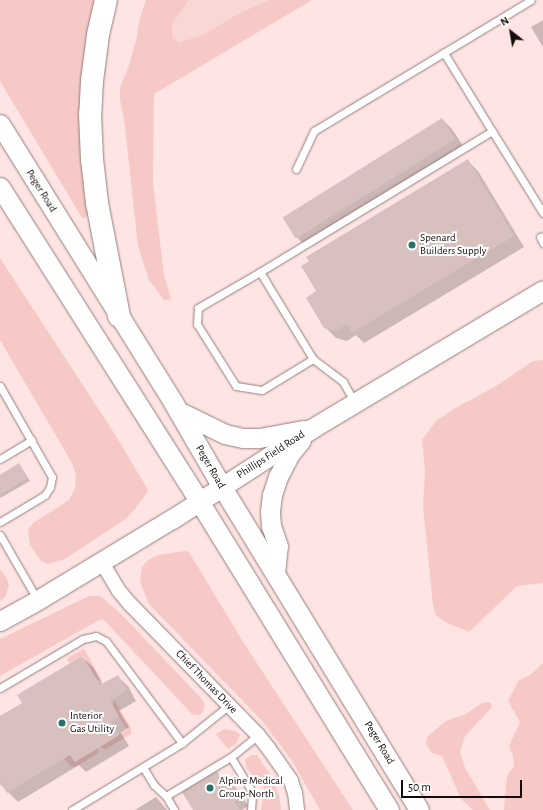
<!DOCTYPE html>
<html>
<head>
<meta charset="utf-8">
<style>
	body { margin:0 }
	#map { position:relative; width:543px; height:810px; overflow:hidden; background:#fee5e4; font-family:"Alegreya Sans",sans-serif }
	div>[style] { position:absolute }
	.built>* { inset:0; background:#f8d7d5 }
	.green>* { inset:0; background:#f6c9c7 }
	.shadow>* { inset:0; background:#0003 }
	.building>* { inset:0; background:#d8c0be; transform-origin:0 0 }
	.roads { filter:drop-shadow(0 0 1px #947e7c) drop-shadow(0 0 1px #947e7c) }
	.lane>* { height:7px; margin:-3.5px; padding:0 3.5px; transform-origin:3.5px; border-radius:3.5px; background:#fff }
	.street>* { height:14px; margin:-7px; padding:0 7px; transform-origin:7px; border-radius:7px; background:#fff }
	.secondary>* { height:19px; margin:-9.5px; padding:0 9.5px; transform-origin:9.5px; border-radius:9.5px; background:#fff }
	.highway>* { height:22px; margin:-11px; padding:0 11px; transform-origin:11px; border-radius:11px; background:#fff }
	.dots>* { width:11px; height:11px; translate:-50% -50%; box-sizing:border-box; border:2px solid #fff; border-radius:50% }
	span { translate:-50% -50%; white-space:nowrap; text-align:center; line-height:1.15; -webkit-text-stroke:4px #fff; paint-order:stroke }
	.street-label { font-size:11px; color:#140c0c }
	.poi-label { font-size:11px; color:#140c0c }
	.left { translate:0 -50%; text-align:left }
	.north { position:absolute; left:491px; top:12px; width:40px; height:40px; -webkit-text-stroke:3px #fff; paint-order:stroke; rotate:329deg; font-size:11px; font-weight:700; line-height:16px; text-align:center; color:#140c0c }
	.north::after { content:''; display:block; margin:auto; width:14px; height:18px; background:#140c0c; clip-path:polygon(50% 0,100% 100%,50% 72%,0 100%) }
	.scale { position:absolute; left:401px; top:780px; width:121px; height:18px; box-sizing:border-box; border:2px solid #140c0c; border-top:0; padding-left:5px; font-size:12px; line-height:14px; white-space:nowrap; color:#140c0c; -webkit-text-stroke:3px #fff; paint-order:stroke }
</style>
</head>
<body>
<div id="map">
	<div class="built">
		<i style="clip-path:polygon(189px 0,270px 0,201px 36px,179px 42px,172px 37px,172px 24px)"></i>
	</div>
	<div class="green">
		<i style="clip-path:polygon(0 0,95px 0,83px 60px,80px 94px,80px 142px,89px 214px,85px 218px,82px 218px,0 81px)"></i>
		<i style="clip-path:polygon(146px 0,189px 0,172px 24px,172px 37px,179px 42px,201px 36px,242px 12px,270px 0,312px 0,154px 94px,153px 183px,164px 275px,171px 299px,164px 300px,149px 280px,138px 246px,124px 119px,120px 100px,120px 88px,129px 65px,137px 37px,139px 21px)"></i>
		<i style="clip-path:polygon(0 258px,116px 436px,148px 490px,142px 500px,127px 518px,65px 559px,48px 564px,41px 561px,30px 545px,28px 530px,33px 523px,69px 500px,75px 489px,76px 474px,72px 463px,0 340px)"></i>
		<i style="clip-path:polygon(543px 360px,543px 583px,517px 586px,469px 632px,445px 622px,436px 615px,433px 605px,423px 506px,425px 472px,422px 440px,436px 421px,452px 410px,496px 386px,533px 361px)"></i>
		<i style="clip-path:polygon(185px 551px,189px 552px,245px 645px,353px 810px,320px 810px,292px 761px,263px 722px,149px 604px,140px 582px,142px 567px,148px 560px,158px 555px)"></i>
		<i style="clip-path:polygon(0 569px,7px 579px,9px 585px,5px 597px,0 601px)"></i>
		<i style="clip-path:polygon(89px 596px,99px 596px,103px 598px,125px 618px,201px 698px,205px 705px,202px 713px,199px 715px,192px 714px,104px 620px,99px 620px,0 676px,0 639px)"></i>
		<i style="clip-path:polygon(84px 649px,103px 682px,97px 679px,83px 656px,69px 663px,67px 660px,69px 657px)"></i>
		<i style="clip-path:polygon(543px 663px,543px 810px,504px 810px,506px 784px,507px 776px,514px 766px,513px 755px,509px 746px,520px 722px,508px 701px,518px 681px,530px 675px)"></i>
		<i style="clip-path:polygon(114px 700px,131px 728px,131px 734px,106px 749px,103px 749px,100px 747px,127px 730px,113px 707px)"></i>
		<i style="clip-path:polygon(487px 702px,491px 703px,492px 707px,465px 736px,460px 752px,465px 768px,490px 810px,473px 810px,461px 799px,442px 756px,432px 753px,426px 744px,427px 737px,446px 721px,466px 714px,482px 703px)"></i>
		<i style="clip-path:polygon(225px 729px,235px 731px,240px 735px,236px 744px,228px 749px,216px 734px)"></i>
		<i style="clip-path:polygon(98px 748px,99px 751px,97px 754px,76px 767px,70px 766px,64px 758px,70px 755px,75px 762px)"></i>
		<i style="clip-path:polygon(251px 755px,257px 755px,272px 777px,279px 796px,281px 810px,261px 810px,264px 787px,247px 769px,245px 760px)"></i>
	</div>
	<div class="shadow">
		<i style="clip-path:polygon(543px 20px,543px 47px,531px 27px)"></i>
		<i style="clip-path:polygon(442px 119px,452px 129px,465px 149px,305px 246px,295px 235px)"></i>
		<i style="clip-path:polygon(467px 160px,478px 171px,524px 247px,364px 343px,356px 335px,347px 341px,336px 338px,325px 327px,318px 292px)"></i>
		<i style="clip-path:polygon(19px 464px,30px 481px,0 498px,0 476px)"></i>
		<i style="clip-path:polygon(82px 657px,93px 667px,103px 685px,117px 676px,128px 686px,136px 701px,119px 711px,129px 727px,121px 733px,129px 746px,86px 772px,79px 765px,18px 802px,0 784px,0 717px,23px 703px)"></i>
		<i style="clip-path:polygon(216px 773px,227px 785px,231px 783px,239px 791px,248px 806px,242px 810px,194px 810px)"></i>
		<i style="clip-path:polygon(156px 797px,167px 810px,135px 810px)"></i>
	</div>
	<div class="building">
		<i style="left:442px;top:118px;width:25px;height:188px;rotate:58deg"></i>
		<i style="clip-path:polygon(468px 159px,514px 236px,352px 333px,347px 324px,336px 331px,324px 328px,306px 298px,316px 291px,301px 266px,309px 261px,306px 257px)"></i>
		<i style="clip-path:polygon(19px 463px,28px 478px,0 495px,0 475px)"></i>
		<i style="clip-path:polygon(82px 656px,100px 685px,118px 675px,127px 690px,110px 701px,119px 716px,111px 722px,119px 735px,75px 762px,70px 755px,7px 793px,0 782px,0 716px,22px 703px,17px 695px)"></i>
		<i style="clip-path:polygon(217px 771px,225px 786px,231px 782px,241px 798px,234px 802px,240px 810px,193px 810px,182px 792px)"></i>
	</div>
	<div class="roads">
		<div class="lane">
			<i style="left:492px;top:131px;width:97px;rotate:58.1deg"></i>
			<i style="left:296px;top:169px;width:42px;rotate:-64.7deg"></i>
			<i style="left:314px;top:131px;width:253px;rotate:-31.1deg"></i>
			<i style="left:543px;top:236px;width:3px;rotate:162deg"></i>
			<i style="left:540px;top:237px;width:7px;rotate:63deg"></i>
			<i style="left:260px;top:272px;width:271px;rotate:-31.3deg"></i>
			<i style="left:492px;top:131px;width:92px;rotate:-121.6deg"></i>
			<i style="left:313px;top:359px;width:102px;rotate:-121.3deg"></i>
			<i style="left:260px;top:272px;width:72px;rotate:149.9deg"></i>
			<i style="left:198px;top:308px;width:16px;rotate:94deg"></i>
			<i style="left:197px;top:324px;width:73px;rotate:57.8deg"></i>
			<i style="left:236px;top:386px;width:26px;rotate:9deg"></i>
			<i style="left:262px;top:390px;width:60px;rotate:-31.3deg"></i>
			<i style="left:313px;top:359px;width:38px;rotate:37deg"></i>
			<i style="left:343px;top:382px;width:24px;rotate:60deg"></i>
			<i style="left:0;top:386px;width:105px;rotate:60.3deg"></i>
			<i style="left:52px;top:477px;width:10px;rotate:101deg"></i>
			<i style="left:50px;top:487px;width:9px;rotate:122deg"></i>
			<i style="left:45px;top:495px;width:52px;rotate:149deg"></i>
			<i style="left:0;top:459px;width:37px;rotate:-31deg"></i>
			<i style="left:0;top:535px;width:74px;rotate:60deg"></i>
			<i style="left:0;top:688px;width:96px;rotate:-30.6deg"></i>
			<i style="left:83px;top:639px;width:13px;rotate:-13deg"></i>
			<i style="left:96px;top:636px;width:11px;rotate:27deg"></i>
			<i style="left:106px;top:641px;width:127px;rotate:53.3deg"></i>
			<i style="left:182px;top:743px;width:59px;rotate:-38.8deg"></i>
			<i style="left:143px;top:767px;width:21px;rotate:59deg"></i>
			<i style="left:154px;top:785px;width:16px;rotate:43deg"></i>
			<i style="left:166px;top:796px;width:16px;rotate:60deg"></i>
			<i style="left:166px;top:796px;width:76px;rotate:-31deg"></i>
			<i style="left:72px;top:810px;width:129px;rotate:-31.3deg"></i>
			<i style="left:251px;top:810px;width:15px;rotate:-86deg"></i>
			<i style="left:252px;top:795px;width:7px;rotate:-106deg"></i>
			<i style="left:250px;top:788px;width:36px;rotate:-122deg"></i>
			<i style="left:231px;top:757px;width:35px;rotate:-39deg"></i>
		</div>
		<div class="street">
			<i style="left:101px;top:561px;width:35px;rotate:59deg"></i>
			<i style="left:119px;top:591px;width:17px;rotate:50deg"></i>
			<i style="left:130px;top:604px;width:183px;rotate:45.7deg"></i>
			<i style="left:258px;top:735px;width:18px;rotate:52deg"></i>
			<i style="left:269px;top:749px;width:39px;rotate:55deg"></i>
			<i style="left:291px;top:781px;width:13px;rotate:72deg"></i>
			<i style="left:295px;top:793px;width:17px;rotate:83deg"></i>
		</div>
		<div class="secondary">
			<i style="left:0;top:124px;width:330px;rotate:58.1deg"></i>
			<i style="left:174px;top:404px;width:96px;rotate:60deg"></i>
			<i style="left:222px;top:487px;width:378px;rotate:58.6deg"></i>
			<i style="left:0;top:187px;width:372px;rotate:57.6deg"></i>
			<i style="left:199px;top:501px;width:363px;rotate:58.4deg"></i>
			<i style="left:178px;top:411px;width:52px;rotate:26.1deg"></i>
			<i style="left:225px;top:434px;width:18px;rotate:13deg"></i>
			<i style="left:243px;top:438px;width:16px"></i>
			<i style="left:259px;top:438px;width:46px;rotate:-10.1deg"></i>
			<i style="left:275px;top:573px;width:27px;rotate:-84deg"></i>
			<i style="left:278px;top:546px;width:21px;rotate:-109deg"></i>
			<i style="left:271px;top:526px;width:15px;rotate:-94deg"></i>
			<i style="left:270px;top:511px;width:16px;rotate:-83deg"></i>
			<i style="left:272px;top:495px;width:19px;rotate:-72deg"></i>
			<i style="left:278px;top:477px;width:25px;rotate:-63deg"></i>
			<i style="left:289px;top:455px;width:19px;rotate:-51deg"></i>
			<i style="left:0;top:621px;width:43px;rotate:-28.9deg"></i>
			<i style="left:38px;top:600px;width:157px;rotate:-31.2deg"></i>
			<i style="left:172px;top:519px;width:166px;rotate:-32.9deg"></i>
			<i style="left:311px;top:429px;width:270px;rotate:-30.9deg"></i>
		</div>
		<div class="highway">
			<i style="left:106px;top:0;width:36px;rotate:103deg"></i>
			<i style="left:98px;top:35px;width:46px;rotate:97.4deg"></i>
			<i style="left:92px;top:81px;width:33px;rotate:93deg"></i>
			<i style="left:90px;top:114px;width:45px;rotate:87.5deg"></i>
			<i style="left:92px;top:159px;width:44px;rotate:83.5deg"></i>
			<i style="left:97px;top:203px;width:115px;rotate:79deg"></i>
		</div>
	</div>
	<div class="dots">
		<i style="left:412px;top:245px;background:#27716d"></i>
		<i style="left:62px;top:723px;background:#27716d"></i>
		<i style="left:210px;top:788px;background:#27716d"></i>
	</div>
	<div class="street-label">
		<span style="left:41px;top:191px;rotate:58deg">Peger Road</span>
		<span style="left:271px;top:455px;rotate:-33deg">Phillips Field Road</span>
		<span style="left:210px;top:467px;rotate:60deg">Peger Road</span>
		<span style="left:206px;top:682px;rotate:46deg">Chief Thomas Drive</span>
		<span style="left:379px;top:743px;rotate:59deg">Peger Road</span>
	</div>
	<div class="poi-label">
		<span class="left" style="left:420px;top:245px">Spenard<br>Builders Supply</span>
		<span class="left" style="left:70px;top:723px">Interior<br>Gas Utility</span>
		<span class="left" style="left:219px;top:788px">Alpine Medical<br>Group-North</span>
	</div>
	<div class="north">N</div>
	<div class="scale">50 m</div>
</div>
</body>
</html>
